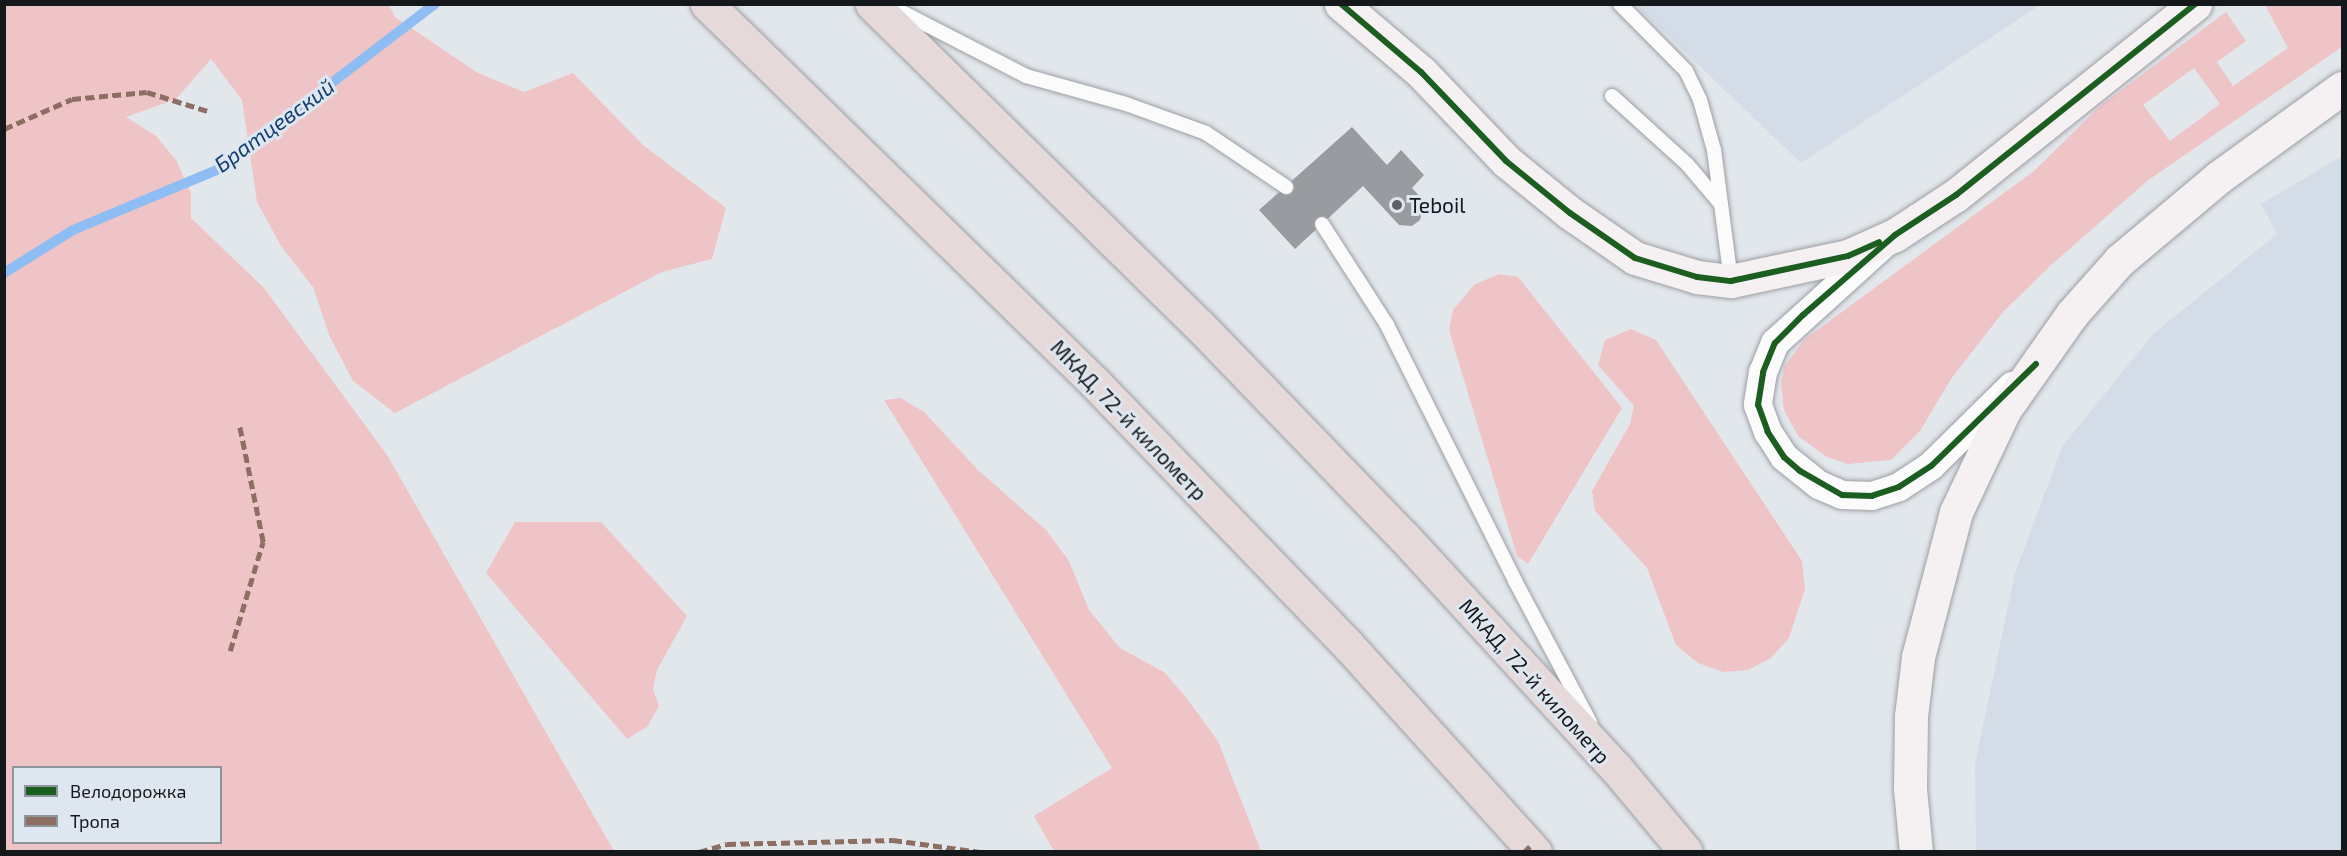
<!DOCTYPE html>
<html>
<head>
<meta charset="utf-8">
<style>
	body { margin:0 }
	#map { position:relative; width:2347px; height:856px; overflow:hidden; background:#e2e7ec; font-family:"Exo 2",sans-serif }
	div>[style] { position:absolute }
	.built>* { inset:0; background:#d3dce7 }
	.green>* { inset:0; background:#efc4c7 }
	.stream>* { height:10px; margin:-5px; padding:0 5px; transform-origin:5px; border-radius:5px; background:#8ebdf4 }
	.building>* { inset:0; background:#989ca0 }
	.roads { filter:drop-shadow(0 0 2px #9c9fa3) drop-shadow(0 0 2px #9c9fa3) }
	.lane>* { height:14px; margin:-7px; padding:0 7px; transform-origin:7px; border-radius:7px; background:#fbfbfc }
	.street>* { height:28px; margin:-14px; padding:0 14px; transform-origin:14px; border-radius:14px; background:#fbfbfc }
	.secondary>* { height:33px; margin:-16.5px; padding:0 16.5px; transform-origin:16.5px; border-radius:16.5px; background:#f5f1f2 }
	.highway>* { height:33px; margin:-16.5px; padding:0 16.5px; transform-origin:16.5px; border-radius:16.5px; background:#e5d9da }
	.quiet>* { height:4.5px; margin-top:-2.25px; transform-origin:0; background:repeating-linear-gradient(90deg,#8d6e63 0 9px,transparent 0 13.5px) }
	.cycleway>* { height:6px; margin:-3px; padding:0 3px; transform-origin:3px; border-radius:3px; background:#1b5e20 }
	.dots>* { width:16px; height:16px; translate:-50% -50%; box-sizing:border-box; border:3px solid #dee6f0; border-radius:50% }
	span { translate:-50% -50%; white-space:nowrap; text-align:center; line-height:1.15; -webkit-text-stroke:6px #dee6f0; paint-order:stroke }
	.poi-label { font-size:21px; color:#15181b }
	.left { translate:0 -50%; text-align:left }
	.street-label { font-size:21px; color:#15181b }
	.water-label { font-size:22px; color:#134070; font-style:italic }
	.frame { position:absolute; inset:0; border:6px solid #15181b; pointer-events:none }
	.legend { position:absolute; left:12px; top:766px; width:210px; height:78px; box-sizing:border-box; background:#dee6f0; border:2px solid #8e949b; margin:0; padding:8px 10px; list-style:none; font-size:18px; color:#15181b }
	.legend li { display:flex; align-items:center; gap:12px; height:30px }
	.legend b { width:30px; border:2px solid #8e949b }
</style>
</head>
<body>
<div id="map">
	<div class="built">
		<i style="clip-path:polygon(1636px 5px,2040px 5px,1801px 163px)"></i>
		<i style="clip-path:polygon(2342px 156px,2342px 851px,1976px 851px,1975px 764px,2015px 573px,2062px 447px,2153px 334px,2277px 234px,2261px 204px)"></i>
	</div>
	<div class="green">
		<i style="clip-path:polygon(evenodd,5px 4px,389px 5px,395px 17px,478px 73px,524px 92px,573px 73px,643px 145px,726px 208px,712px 259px,662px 272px,395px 413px,353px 381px,330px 337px,313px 287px,281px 246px,257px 202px,242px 100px,211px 59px,176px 99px,126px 117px,156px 136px,176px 160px,191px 193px,191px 218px,264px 288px,387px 455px,614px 851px,5px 851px,5px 4px,14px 768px,220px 768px,220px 842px,14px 842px,14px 768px)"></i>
		<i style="clip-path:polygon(evenodd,2265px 5px,2342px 5px,2342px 47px,2147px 181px,2050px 266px,2003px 312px,1951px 379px,1920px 431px,1891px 460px,1848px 464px,1827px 457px,1798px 436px,1784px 410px,1781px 384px,1784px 367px,1805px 339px,2034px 171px,2100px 106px,2226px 12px,2246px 41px,2217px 62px,2233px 86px,2288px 48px,2265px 5px,2194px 68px,2220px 104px,2170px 141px,2143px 105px,2194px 68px)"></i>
		<i style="clip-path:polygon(1499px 274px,1518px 277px,1622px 408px,1528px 564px,1517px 556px,1449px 330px,1453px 310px,1474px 285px)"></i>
		<i style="clip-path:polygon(1631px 329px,1656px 340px,1802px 561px,1805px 589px,1789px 638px,1771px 658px,1748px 670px,1723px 672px,1698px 663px,1676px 645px,1647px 568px,1595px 511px,1592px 491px,1630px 424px,1634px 406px,1598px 365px,1605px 340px)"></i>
		<i style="clip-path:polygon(901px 398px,924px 412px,978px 470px,1046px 530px,1069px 561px,1089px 610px,1120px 648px,1164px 672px,1185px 696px,1218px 741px,1261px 851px,1057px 852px,1052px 848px,1034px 816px,1112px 768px,884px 400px)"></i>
		<i style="clip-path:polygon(515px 522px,601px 522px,687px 616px,657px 670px,653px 689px,659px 706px,647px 727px,627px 739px,486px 573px)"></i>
	</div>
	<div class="stream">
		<i style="left:4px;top:273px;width:81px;rotate:-31.9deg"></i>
		<i style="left:73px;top:230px;width:158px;rotate:-22.7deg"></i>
		<i style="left:219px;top:169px;width:272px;rotate:-37.4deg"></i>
	</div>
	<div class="building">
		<i style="clip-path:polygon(1352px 127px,1387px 165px,1401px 150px,1424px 175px,1412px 188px,1425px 202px,1420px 220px,1412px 226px,1399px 225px,1363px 186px,1295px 249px,1259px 210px)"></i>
	</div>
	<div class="roads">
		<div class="lane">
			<i style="left:1620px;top:4px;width:94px;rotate:45.4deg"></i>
			<i style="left:1686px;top:71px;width:32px;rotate:64deg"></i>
			<i style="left:1700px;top:100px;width:52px;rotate:74.4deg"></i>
			<i style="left:1714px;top:150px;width:132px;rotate:82.6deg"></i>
			<i style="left:892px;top:7px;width:151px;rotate:27.2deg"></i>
			<i style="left:1026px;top:76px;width:104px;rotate:15.6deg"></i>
			<i style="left:1126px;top:104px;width:85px;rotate:19.9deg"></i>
			<i style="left:1206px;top:133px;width:97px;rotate:34deg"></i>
			<i style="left:1612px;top:96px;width:101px;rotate:42.2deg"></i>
			<i style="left:1687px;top:164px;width:51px;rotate:49.8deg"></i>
			<i style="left:1322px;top:224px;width:120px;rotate:57.2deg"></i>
			<i style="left:1387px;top:325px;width:286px;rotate:63.4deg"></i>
			<i style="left:1515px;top:581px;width:160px;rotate:62deg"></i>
		</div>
		<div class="street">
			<i style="left:1882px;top:246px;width:144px;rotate:137.8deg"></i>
			<i style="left:1775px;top:343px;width:31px;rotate:112deg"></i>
			<i style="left:1763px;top:372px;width:33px;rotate:99deg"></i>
			<i style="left:1758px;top:405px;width:29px;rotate:70deg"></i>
			<i style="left:1768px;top:432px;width:30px;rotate:57deg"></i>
			<i style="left:1784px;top:457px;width:45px;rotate:38.7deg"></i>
			<i style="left:1819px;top:485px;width:25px;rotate:23deg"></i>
			<i style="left:1842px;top:495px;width:30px;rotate:2deg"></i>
			<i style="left:1872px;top:496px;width:28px;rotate:-18deg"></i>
			<i style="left:1899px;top:487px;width:38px;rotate:-33deg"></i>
			<i style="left:1931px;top:466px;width:114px;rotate:-44.6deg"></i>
		</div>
		<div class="secondary">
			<i style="left:1341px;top:4px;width:105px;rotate:40.4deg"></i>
			<i style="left:1421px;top:72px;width:123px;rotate:46.3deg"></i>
			<i style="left:1506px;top:161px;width:82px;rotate:39.1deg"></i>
			<i style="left:1570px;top:213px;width:79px;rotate:34.7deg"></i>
			<i style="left:1635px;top:258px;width:65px;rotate:17deg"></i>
			<i style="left:1697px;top:277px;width:34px;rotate:7deg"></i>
			<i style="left:1731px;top:281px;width:120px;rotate:-12.1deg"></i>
			<i style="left:1848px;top:256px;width:51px;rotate:-24.1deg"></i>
			<i style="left:1895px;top:235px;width:73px;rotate:-33.3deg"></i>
			<i style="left:1956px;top:195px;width:306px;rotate:-38.6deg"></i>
			<i style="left:1916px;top:852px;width:63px;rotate:-95.4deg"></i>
			<i style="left:1910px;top:789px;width:73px;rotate:-89.2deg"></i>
			<i style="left:1911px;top:716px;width:59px;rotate:-83.2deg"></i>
			<i style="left:1918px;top:657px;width:150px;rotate:-75.3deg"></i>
			<i style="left:1956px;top:512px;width:114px;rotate:-64.6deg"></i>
			<i style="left:2005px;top:409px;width:116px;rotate:-54.8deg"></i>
			<i style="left:2072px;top:314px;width:72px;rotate:-48.4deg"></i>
			<i style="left:2120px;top:260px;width:129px;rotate:-40deg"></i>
			<i style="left:2219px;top:177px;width:152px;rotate:-35.9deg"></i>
		</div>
		<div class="highway">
			<i style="left:707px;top:4px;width:541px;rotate:44.33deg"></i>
			<i style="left:1094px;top:382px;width:366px;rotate:46deg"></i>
			<i style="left:1348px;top:645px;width:279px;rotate:47.9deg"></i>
			<i style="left:872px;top:4px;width:458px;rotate:44.5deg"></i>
			<i style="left:1199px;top:325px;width:295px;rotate:46deg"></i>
			<i style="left:1404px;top:537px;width:314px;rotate:47.5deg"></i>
			<i style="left:1616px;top:768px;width:109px;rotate:50.2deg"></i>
		</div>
	</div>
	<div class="quiet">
		<i style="left:4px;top:129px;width:74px;rotate:-23.8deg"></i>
		<i style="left:72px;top:99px;width:75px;rotate:-5.3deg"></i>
		<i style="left:147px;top:92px;width:64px;rotate:17.3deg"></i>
		<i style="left:230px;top:651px;width:114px;rotate:-73.2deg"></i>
		<i style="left:263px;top:542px;width:120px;rotate:-101.5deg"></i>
		<i style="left:699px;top:852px;width:29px;rotate:-16deg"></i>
		<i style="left:727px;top:844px;width:166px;rotate:-1.4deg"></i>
		<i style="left:893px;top:840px;width:88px;rotate:7.9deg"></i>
		<i style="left:1524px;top:852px;width:8px;rotate:-45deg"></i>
	</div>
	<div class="cycleway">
		<i style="left:1341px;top:4px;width:105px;rotate:40.4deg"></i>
		<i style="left:1421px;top:72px;width:123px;rotate:46.3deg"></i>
		<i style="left:1506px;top:161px;width:82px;rotate:39.1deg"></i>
		<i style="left:1570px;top:213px;width:79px;rotate:34.7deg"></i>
		<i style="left:1635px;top:258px;width:65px;rotate:17deg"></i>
		<i style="left:1697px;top:277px;width:34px;rotate:7deg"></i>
		<i style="left:1731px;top:281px;width:120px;rotate:-12.1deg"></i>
		<i style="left:1848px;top:256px;width:34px;rotate:-24deg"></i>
		<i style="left:2036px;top:364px;width:146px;rotate:135.8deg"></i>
		<i style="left:1931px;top:466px;width:38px;rotate:147deg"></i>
		<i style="left:1899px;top:487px;width:28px;rotate:162deg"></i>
		<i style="left:1872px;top:496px;width:30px;rotate:-178deg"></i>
		<i style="left:1842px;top:495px;width:48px;rotate:-150.3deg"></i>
		<i style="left:1800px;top:471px;width:21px;rotate:-139deg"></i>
		<i style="left:1784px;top:457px;width:30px;rotate:-123deg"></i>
		<i style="left:1768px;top:432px;width:29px;rotate:-110deg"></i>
		<i style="left:1758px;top:405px;width:33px;rotate:-81deg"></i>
		<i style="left:1763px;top:372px;width:31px;rotate:-68deg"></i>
		<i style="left:1775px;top:343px;width:40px;rotate:-45deg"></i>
		<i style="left:1803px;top:315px;width:122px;rotate:-41deg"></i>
		<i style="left:1895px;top:235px;width:73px;rotate:-33.3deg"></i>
		<i style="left:1956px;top:195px;width:306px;rotate:-38.6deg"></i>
	</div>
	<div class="dots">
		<i style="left:1397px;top:205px;background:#5d6064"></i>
	</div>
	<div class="poi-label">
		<span class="left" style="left:1409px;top:205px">Teboil</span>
	</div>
	<div class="street-label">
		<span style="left:1129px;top:420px;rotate:46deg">МКАД, 72-й километр</span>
		<span style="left:1535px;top:681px;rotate:48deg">МКАД, 72-й километр</span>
	</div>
	<div class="water-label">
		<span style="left:274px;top:125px;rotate:-36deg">Братцевский</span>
	</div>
	<div class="frame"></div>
	<ul class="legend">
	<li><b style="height:8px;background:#1b5e20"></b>Велодорожка</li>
	<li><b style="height:8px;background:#8d6e63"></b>Тропа</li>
	</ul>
</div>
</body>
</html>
